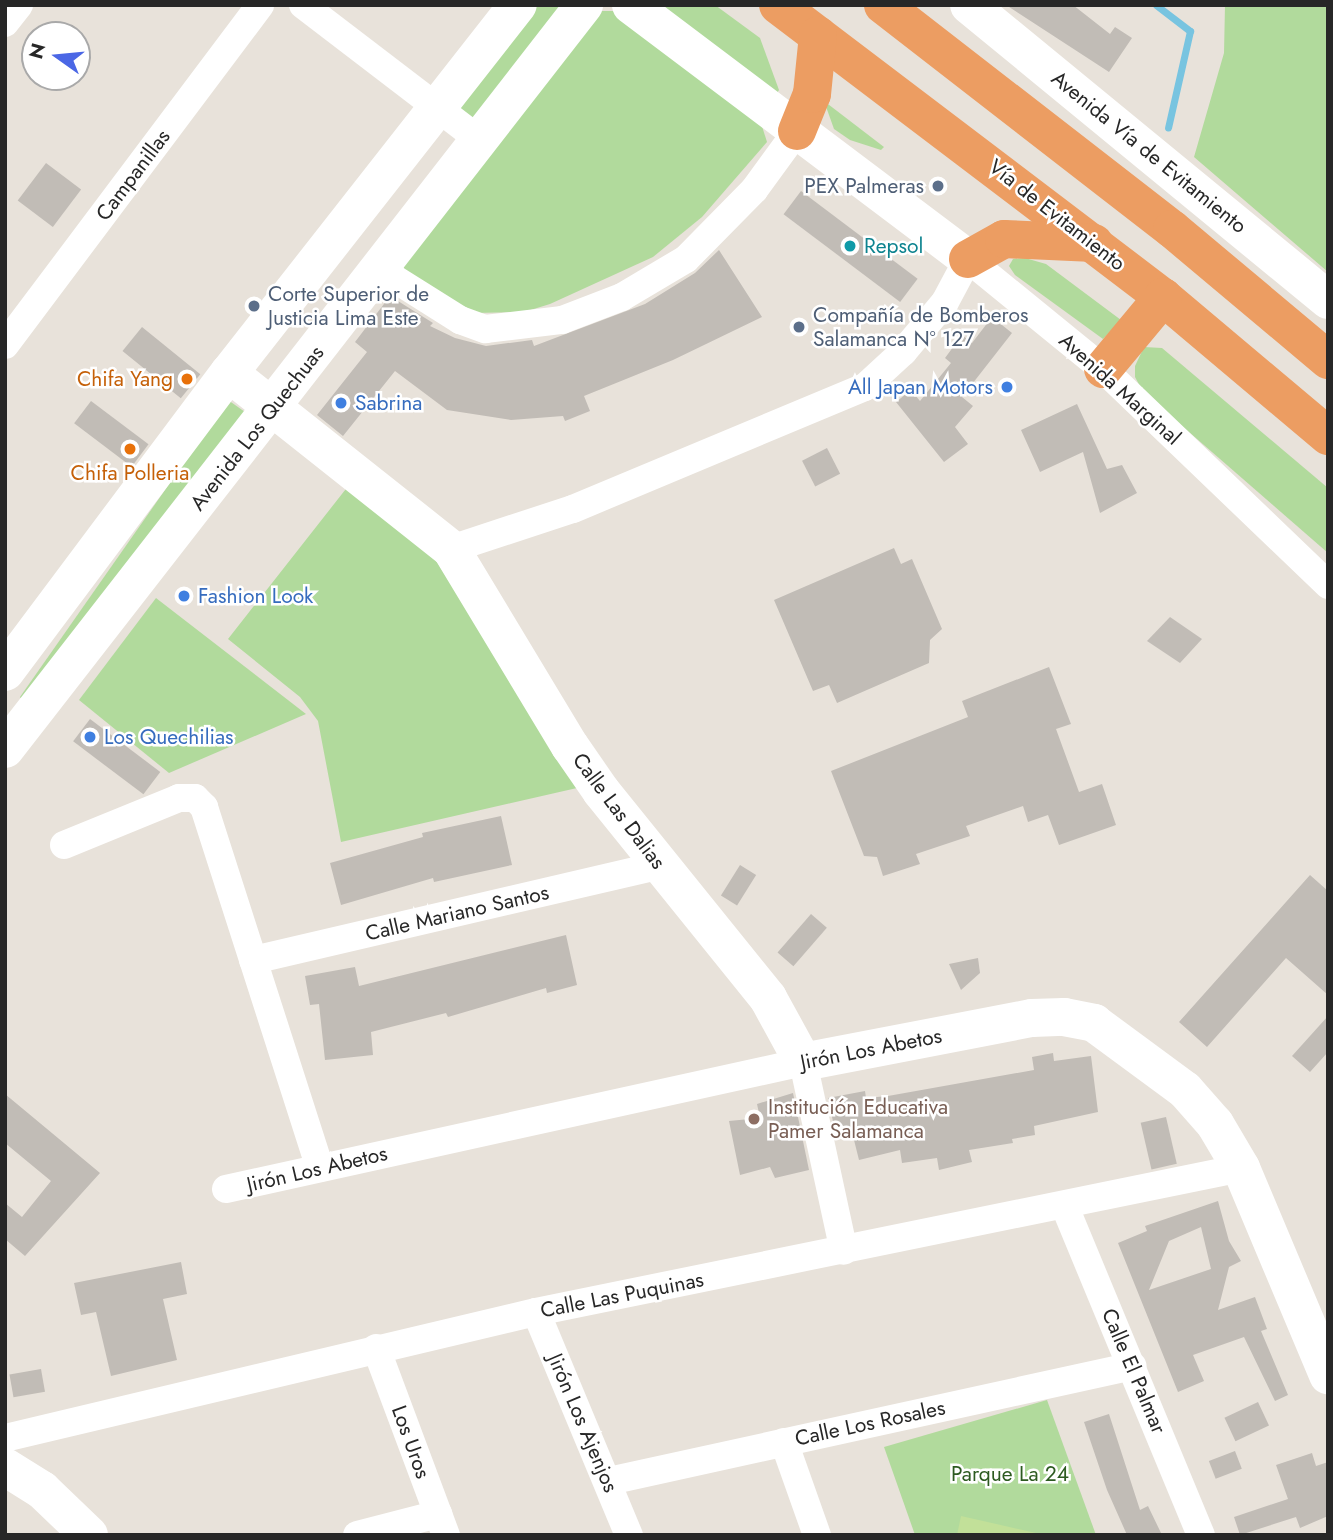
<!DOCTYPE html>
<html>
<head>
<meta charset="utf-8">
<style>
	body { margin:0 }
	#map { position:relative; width:1333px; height:1540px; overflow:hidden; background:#e8e2da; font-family:Jost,sans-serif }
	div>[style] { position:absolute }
	.green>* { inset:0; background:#b1da9c; transform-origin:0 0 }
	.pitch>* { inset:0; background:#c2e099 }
	.stream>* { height:7px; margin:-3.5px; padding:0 3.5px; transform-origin:3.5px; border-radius:3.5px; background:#78c4e0 }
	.building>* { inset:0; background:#c1bcb6; transform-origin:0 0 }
	.street>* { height:28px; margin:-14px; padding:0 14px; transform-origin:14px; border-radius:14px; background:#fff }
	.secondary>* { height:38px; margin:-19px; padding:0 19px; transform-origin:19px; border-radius:19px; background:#fff }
	.highway>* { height:38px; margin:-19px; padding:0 19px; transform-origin:19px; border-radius:19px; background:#ec9d62 }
	.dots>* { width:19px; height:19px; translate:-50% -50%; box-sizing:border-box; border:4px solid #fff; border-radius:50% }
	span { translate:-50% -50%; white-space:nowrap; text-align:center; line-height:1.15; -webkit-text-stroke:5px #fff; paint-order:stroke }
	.street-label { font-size:21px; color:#272727 }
	.service-label { font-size:21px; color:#4e5e75 }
	.right { translate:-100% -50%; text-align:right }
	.left { translate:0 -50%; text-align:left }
	.culture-label { font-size:21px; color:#0d838f }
	.food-label { font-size:21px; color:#c56008 }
	.shop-label { font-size:21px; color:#366cbe }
	.education-label { font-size:21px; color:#785e54 }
	.park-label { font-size:21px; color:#2d5b21 }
	.frame { position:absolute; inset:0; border:7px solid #272727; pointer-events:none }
	.north { position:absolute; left:21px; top:21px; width:70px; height:70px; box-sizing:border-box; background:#fff; border:2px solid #a9a9a9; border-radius:50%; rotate:285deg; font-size:19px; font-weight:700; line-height:28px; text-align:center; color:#272727 }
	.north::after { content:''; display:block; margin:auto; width:24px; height:32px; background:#4b67e5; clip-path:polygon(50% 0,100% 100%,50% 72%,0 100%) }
</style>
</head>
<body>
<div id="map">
	<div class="green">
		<i style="clip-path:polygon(529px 5px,569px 5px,477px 121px,463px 118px,458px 100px)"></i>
		<i style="clip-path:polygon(652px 5px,715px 5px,760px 38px,779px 90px,775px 96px)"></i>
		<i style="clip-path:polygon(1225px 5px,1328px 5px,1328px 272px,1194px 157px,1224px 53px)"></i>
		<i style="clip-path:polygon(598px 11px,614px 11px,760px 120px,767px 142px,702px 217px,653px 257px,550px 304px,524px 312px,472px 313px,405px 271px,402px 262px)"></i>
		<i style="clip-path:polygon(824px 101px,884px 147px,881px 150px,850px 140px,834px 129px)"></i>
		<i style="clip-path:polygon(1025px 258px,1046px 264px,1121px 320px,1103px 339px,1015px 275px,1009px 266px,1013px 259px)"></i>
		<i style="clip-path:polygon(1144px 347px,1162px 348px,1328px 488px,1328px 553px,1143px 392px,1135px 377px,1135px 366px)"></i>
		<i style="left:228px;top:400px;width:29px;height:363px;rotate:35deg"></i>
		<i style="clip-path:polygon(349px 485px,431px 552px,577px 788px,341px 842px,318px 721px,300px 697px,228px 639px)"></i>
		<i style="clip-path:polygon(156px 598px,306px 714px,169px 773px,79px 700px)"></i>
		<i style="clip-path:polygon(1047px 1400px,1096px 1535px,915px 1535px,884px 1447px)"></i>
	</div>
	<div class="pitch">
		<i style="clip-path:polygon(961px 1516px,1045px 1535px,957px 1535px)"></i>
	</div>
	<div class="stream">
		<i style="left:1156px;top:5px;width:43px;rotate:37.4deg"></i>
		<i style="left:1190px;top:31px;width:99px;rotate:102.8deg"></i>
	</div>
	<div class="building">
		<i style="clip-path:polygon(1006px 5px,1073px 5px,1110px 34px,1115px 27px,1132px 38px,1109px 72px)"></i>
		<i style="left:46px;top:163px;width:44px;height:47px;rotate:37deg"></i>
		<i style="left:801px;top:191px;width:146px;height:29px;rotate:37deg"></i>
		<i style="clip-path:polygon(719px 250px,762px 317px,673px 360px,584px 396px,590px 411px,565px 421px,563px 416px,511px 420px,447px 410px,395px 371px,343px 436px,317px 415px,367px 352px,355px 342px,390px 296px,433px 323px,430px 326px,455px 338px,486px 346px,532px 340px,534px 346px,645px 304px,695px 273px)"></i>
		<i style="clip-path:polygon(992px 317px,1012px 333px,962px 397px,973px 406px,955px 427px,968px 444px,944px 462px,896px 402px,911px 390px,920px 401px,951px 363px,945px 358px,962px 335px,972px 343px)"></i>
		<i style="left:142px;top:327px;width:75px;height:31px;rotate:39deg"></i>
		<i style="left:91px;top:401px;width:72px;height:28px;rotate:37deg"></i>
		<i style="clip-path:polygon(1077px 404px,1107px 469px,1122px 465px,1137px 493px,1100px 513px,1083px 452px,1040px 472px,1021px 430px)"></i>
		<i style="left:827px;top:448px;width:29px;height:28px;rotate:63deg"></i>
		<i style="clip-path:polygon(894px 548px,901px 564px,912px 559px,942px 629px,930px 640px,929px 663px,837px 703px,829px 685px,813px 691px,774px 600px)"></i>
		<i style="clip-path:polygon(1170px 617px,1202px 639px,1180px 663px,1147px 641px)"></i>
		<i style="clip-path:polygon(1049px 667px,1071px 724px,1056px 729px,1079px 792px,1102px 784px,1116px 825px,1059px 845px,1048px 815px,1028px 822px,1023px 806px,966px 826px,970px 836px,916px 854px,920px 864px,883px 876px,877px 857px,864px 856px,831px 771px,968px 717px,962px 701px)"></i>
		<i style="left:90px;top:719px;width:88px;height:28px;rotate:37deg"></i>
		<i style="clip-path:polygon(501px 816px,512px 865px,434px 882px,433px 878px,341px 905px,330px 863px,423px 837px,422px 833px)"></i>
		<i style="left:740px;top:865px;width:19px;height:36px;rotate:32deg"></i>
		<i style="clip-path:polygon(1310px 875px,1328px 891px,1328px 995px,1286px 958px,1207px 1047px,1179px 1022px)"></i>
		<i style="left:811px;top:914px;width:21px;height:51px;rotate:41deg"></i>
		<i style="clip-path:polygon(566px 935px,577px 985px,547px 993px,546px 988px,448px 1017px,446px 1013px,371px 1032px,373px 1055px,325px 1060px,319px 1004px,310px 1005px,305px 976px,355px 967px,359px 986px)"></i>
		<i style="clip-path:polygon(978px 958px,980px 973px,961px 990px,949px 964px)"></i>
		<i style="clip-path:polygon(1328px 1016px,1328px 1052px,1310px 1072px,1292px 1056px)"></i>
		<i style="clip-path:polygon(1053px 1053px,1054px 1061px,1091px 1056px,1098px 1112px,1034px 1126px,1035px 1135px,1012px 1139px,1013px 1143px,969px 1150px,972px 1162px,939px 1170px,937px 1158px,902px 1163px,900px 1150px,859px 1160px,851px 1128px,835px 1131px,828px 1098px,865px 1091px,866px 1098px,888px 1096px,1034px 1070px,1032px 1057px)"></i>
		<i style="clip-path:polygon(793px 1093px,809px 1170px,775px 1178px,770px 1167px,740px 1175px,729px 1121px,760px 1118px,757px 1104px)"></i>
		<i style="clip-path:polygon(5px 1094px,100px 1173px,25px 1256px,5px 1239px,5px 1203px,22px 1217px,51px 1181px,5px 1143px)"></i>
		<i style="left:1166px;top:1117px;width:48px;height:26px;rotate:77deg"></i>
		<i style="clip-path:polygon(evenodd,1218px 1201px,1229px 1241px,1241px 1261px,1229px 1267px,1218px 1310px,1255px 1297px,1267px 1329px,1261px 1331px,1288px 1395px,1275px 1401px,1244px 1337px,1193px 1355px,1204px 1381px,1178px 1392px,1118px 1243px,1147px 1231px,1145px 1226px,1218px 1201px,1201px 1227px,1211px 1269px,1149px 1290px,1169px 1241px,1201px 1227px)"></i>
		<i style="clip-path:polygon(181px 1262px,187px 1294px,163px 1299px,177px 1360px,111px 1376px,96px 1312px,81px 1315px,74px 1283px)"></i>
		<i style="left:41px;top:1369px;width:23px;height:32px;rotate:80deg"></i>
		<i style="left:1258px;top:1402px;width:26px;height:37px;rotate:65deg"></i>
		<i style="clip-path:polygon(1109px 1414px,1140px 1510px,1148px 1506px,1162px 1535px,1127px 1535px,1107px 1490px,1084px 1422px)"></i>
		<i style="left:1235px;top:1451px;width:19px;height:28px;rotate:69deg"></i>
		<i style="clip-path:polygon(1312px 1453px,1316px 1466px,1328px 1462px,1328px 1516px,1300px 1528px,1296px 1517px,1240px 1535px,1234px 1517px,1288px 1499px,1276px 1465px)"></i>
	</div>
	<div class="street">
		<i style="left:303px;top:5px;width:220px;rotate:37.4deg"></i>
		<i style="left:5px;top:23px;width:23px;rotate:-52deg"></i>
		<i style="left:379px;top:269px;width:96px;rotate:32.2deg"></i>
		<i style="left:460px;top:320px;width:27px;rotate:20deg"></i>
		<i style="left:485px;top:329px;width:78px;rotate:-6.7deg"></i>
		<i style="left:562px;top:320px;width:64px;rotate:-21deg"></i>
		<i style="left:622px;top:297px;width:74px;rotate:-30.7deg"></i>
		<i style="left:686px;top:259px;width:97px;rotate:-45.4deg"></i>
		<i style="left:754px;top:190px;width:73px;rotate:-53.9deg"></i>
		<i style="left:5px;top:345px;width:425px;rotate:-53.1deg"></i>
		<i style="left:451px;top:549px;width:128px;rotate:-18.2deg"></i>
		<i style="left:573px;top:509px;width:316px;rotate:-22.7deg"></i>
		<i style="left:865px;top:387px;width:52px;rotate:-42.6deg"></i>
		<i style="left:903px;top:352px;width:65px;rotate:-50deg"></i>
		<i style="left:945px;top:302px;width:49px;rotate:-61.9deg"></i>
		<i style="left:968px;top:259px;width:174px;rotate:39.2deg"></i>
		<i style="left:1103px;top:369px;width:312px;rotate:43.8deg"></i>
		<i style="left:64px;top:845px;width:124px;rotate:-22.2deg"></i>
		<i style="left:179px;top:798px;width:16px"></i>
		<i style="left:195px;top:798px;width:13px;rotate:45deg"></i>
		<i style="left:204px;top:807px;width:379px;rotate:72.2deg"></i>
		<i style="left:253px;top:960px;width:418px;rotate:-13.1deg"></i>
		<i style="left:226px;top:1189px;width:591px;rotate:-12.41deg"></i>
		<i style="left:803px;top:1062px;width:193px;rotate:77.8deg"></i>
		<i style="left:1065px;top:1207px;width:355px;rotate:67.5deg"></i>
		<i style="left:536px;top:1312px;width:242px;rotate:67.4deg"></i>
		<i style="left:376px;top:1348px;width:200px;rotate:69.5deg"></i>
		<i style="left:5px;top:1438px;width:546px;rotate:-13.35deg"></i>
		<i style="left:536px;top:1312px;width:720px;rotate:-11.54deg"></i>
		<i style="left:784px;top:1442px;width:99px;rotate:70.5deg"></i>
		<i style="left:609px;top:1481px;width:536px;rotate:-12.38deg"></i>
		<i style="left:357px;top:1535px;width:84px;rotate:-14.5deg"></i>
	</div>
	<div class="secondary">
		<i style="left:631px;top:5px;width:422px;rotate:37deg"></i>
		<i style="left:969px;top:5px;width:465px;rotate:39.4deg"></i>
		<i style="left:229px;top:373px;width:283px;rotate:38.4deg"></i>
		<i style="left:451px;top:549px;width:230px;rotate:58.9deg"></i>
		<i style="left:570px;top:746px;width:55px;rotate:55.4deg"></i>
		<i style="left:601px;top:791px;width:266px;rotate:51.1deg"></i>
		<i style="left:768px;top:998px;width:73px;rotate:61.3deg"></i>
		<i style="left:803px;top:1062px;width:233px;rotate:-10.9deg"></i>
		<i style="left:1032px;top:1018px;width:32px;rotate:-2deg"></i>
		<i style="left:1064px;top:1017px;width:31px;rotate:11deg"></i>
		<i style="left:1094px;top:1023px;width:113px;rotate:36.4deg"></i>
		<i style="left:1185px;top:1090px;width:45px;rotate:48.6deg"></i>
		<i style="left:1215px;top:1124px;width:51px;rotate:59.4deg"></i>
		<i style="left:1241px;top:1168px;width:225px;rotate:67.2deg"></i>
		<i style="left:5px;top:672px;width:374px;rotate:-53.2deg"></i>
		<i style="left:229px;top:373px;width:468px;rotate:-51.9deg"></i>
		<i style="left:5px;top:749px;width:943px;rotate:-52.11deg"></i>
		<i style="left:5px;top:1467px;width:44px;rotate:31.9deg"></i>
		<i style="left:42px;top:1490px;width:65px;rotate:43.8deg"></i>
	</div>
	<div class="highway">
		<i style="left:778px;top:5px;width:483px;rotate:37.2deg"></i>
		<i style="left:1163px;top:297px;width:216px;rotate:40.1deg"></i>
		<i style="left:883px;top:5px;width:366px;rotate:37.8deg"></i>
		<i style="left:1172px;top:229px;width:204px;rotate:40deg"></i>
		<i style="left:797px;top:131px;width:40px;rotate:-68deg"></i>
		<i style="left:812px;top:94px;width:59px;rotate:-84.2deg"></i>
		<i style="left:968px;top:259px;width:41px;rotate:-29.1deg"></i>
		<i style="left:1004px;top:239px;width:90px;rotate:2.5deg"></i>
		<i style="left:1103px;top:369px;width:94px;rotate:-50.2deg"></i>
	</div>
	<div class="dots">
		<i style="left:938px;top:186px;background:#5c6f8a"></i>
		<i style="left:850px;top:246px;background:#0f9aa8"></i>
		<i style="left:254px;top:306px;background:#5c6f8a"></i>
		<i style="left:799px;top:327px;background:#5c6f8a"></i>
		<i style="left:187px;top:379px;background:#e8710a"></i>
		<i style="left:1007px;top:387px;background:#3f7fe0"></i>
		<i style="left:341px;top:403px;background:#3f7fe0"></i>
		<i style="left:130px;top:449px;background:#e8710a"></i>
		<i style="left:184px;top:596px;background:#3f7fe0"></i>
		<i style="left:90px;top:737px;background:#3f7fe0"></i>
		<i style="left:754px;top:1119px;background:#8d6e63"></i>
	</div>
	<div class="street-label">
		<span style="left:1149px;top:152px;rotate:39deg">Avenida Vía de Evitamiento</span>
		<span style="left:133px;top:175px;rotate:-53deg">Campanillas</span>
		<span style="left:1057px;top:215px;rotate:38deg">Vía de Evitamiento</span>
		<span style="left:1120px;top:389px;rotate:42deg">Avenida Marginal</span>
		<span style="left:257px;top:428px;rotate:-52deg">Avenida Los Quechuas</span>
		<span style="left:619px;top:811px;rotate:53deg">Calle Las Dalias</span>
		<span style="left:457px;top:913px;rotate:-13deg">Calle Mariano Santos</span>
		<span style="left:871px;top:1049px;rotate:-11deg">Jirón Los Abetos</span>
		<span style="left:317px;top:1169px;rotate:-13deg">Jirón Los Abetos</span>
		<span style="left:622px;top:1295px;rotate:-11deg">Calle Las Puquinas</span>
		<span style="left:1134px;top:1371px;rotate:67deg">Calle El Palmar</span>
		<span style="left:583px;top:1423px;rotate:67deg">Jirón Los Ajenjos</span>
		<span style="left:870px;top:1423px;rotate:-12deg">Calle Los Rosales</span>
		<span style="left:411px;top:1442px;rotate:70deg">Los Uros</span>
	</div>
	<div class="service-label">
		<span class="right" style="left:924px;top:186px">PEX Palmeras</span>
		<span class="left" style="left:268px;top:306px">Corte Superior de<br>Justicia Lima Este</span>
		<span class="left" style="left:813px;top:327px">Compañía de Bomberos<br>Salamanca Nº 127</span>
	</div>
	<div class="culture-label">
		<span class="left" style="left:864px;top:246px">Repsol</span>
	</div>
	<div class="food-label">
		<span class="right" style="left:173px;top:379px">Chifa Yang</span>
		<span style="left:130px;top:473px">Chifa Polleria</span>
	</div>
	<div class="shop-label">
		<span class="right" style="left:993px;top:387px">All Japan Motors</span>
		<span class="left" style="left:355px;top:403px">Sabrina</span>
		<span class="left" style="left:198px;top:596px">Fashion Look</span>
		<span class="left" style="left:104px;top:737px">Los Quechilias</span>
	</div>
	<div class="education-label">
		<span class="left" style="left:768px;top:1119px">Institución Educativa<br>Pamer Salamanca</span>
	</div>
	<div class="park-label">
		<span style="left:1010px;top:1474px">Parque La 24</span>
	</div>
	<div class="frame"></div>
	<div class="north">N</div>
</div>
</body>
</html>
